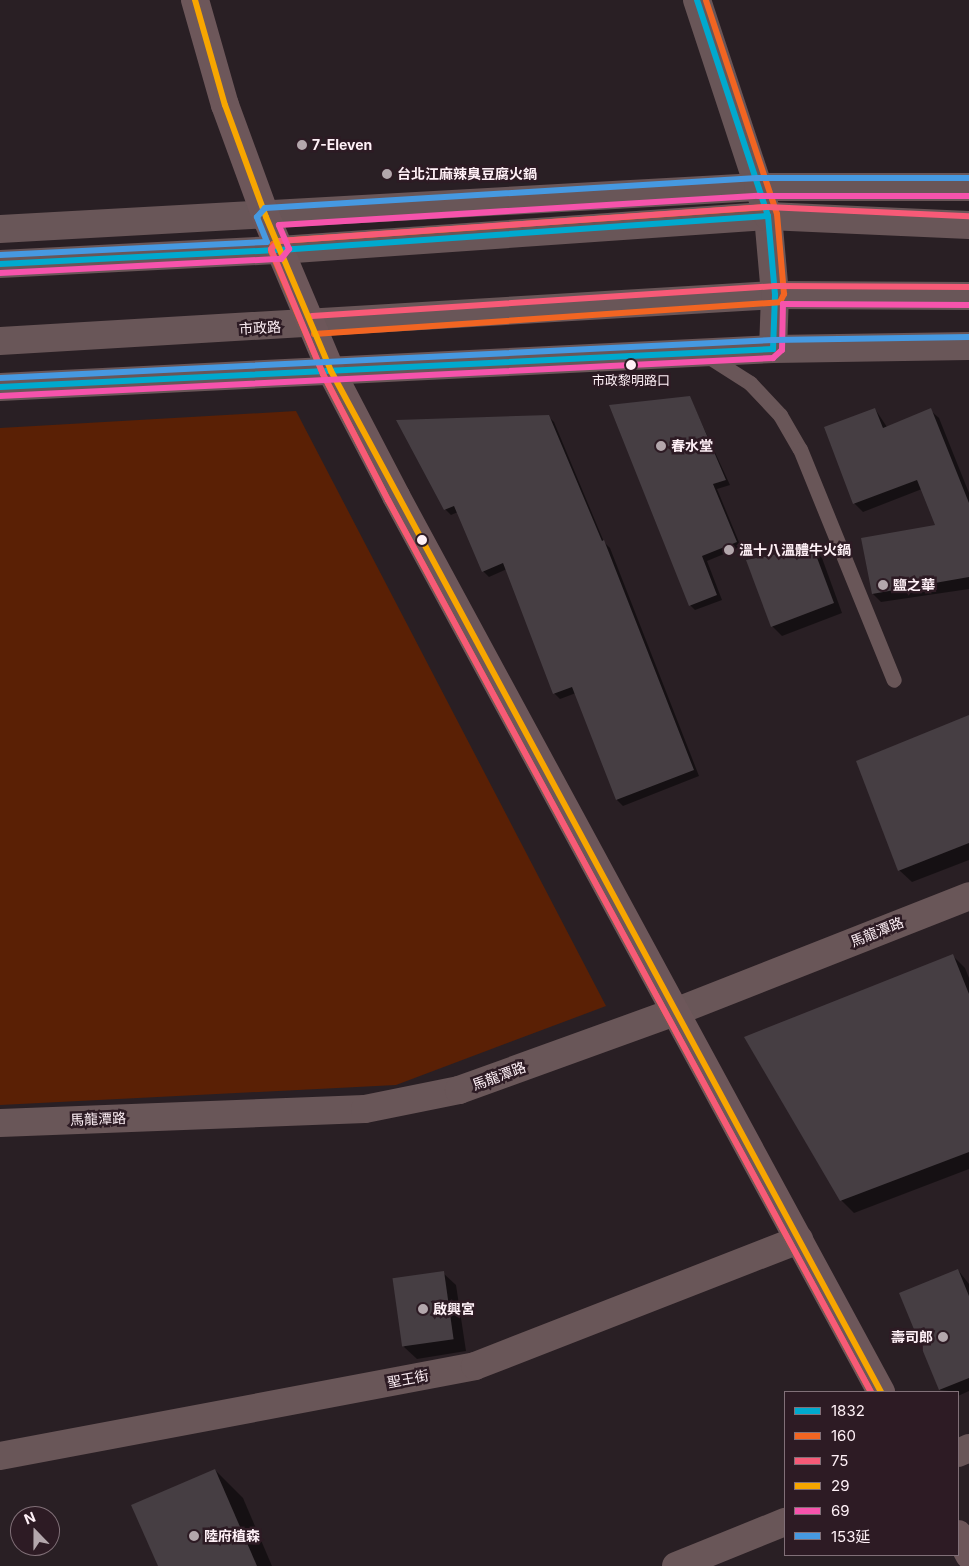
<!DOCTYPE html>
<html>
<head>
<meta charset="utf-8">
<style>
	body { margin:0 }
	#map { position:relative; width:969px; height:1566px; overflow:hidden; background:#291f24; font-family:Inter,"Noto Sans TC",sans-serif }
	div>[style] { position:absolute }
	.green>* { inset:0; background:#5a2005 }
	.shadow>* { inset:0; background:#0007 }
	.building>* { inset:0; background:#463e43; transform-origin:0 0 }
	.service>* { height:15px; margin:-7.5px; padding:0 7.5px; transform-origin:7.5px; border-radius:7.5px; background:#695658 }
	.minor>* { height:28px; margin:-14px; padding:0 14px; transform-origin:14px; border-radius:14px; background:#695658 }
	.tertiary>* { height:28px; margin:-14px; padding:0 14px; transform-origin:14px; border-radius:14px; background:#695658 }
	.secondary>* { height:28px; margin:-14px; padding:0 14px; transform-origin:14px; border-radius:14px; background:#6d575a }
	.bus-1>* { height:6px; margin:-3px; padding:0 3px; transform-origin:3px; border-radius:3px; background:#00a9ce }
	.bus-2>* { height:6px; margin:-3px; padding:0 3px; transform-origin:3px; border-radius:3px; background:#f26522 }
	.bus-3>* { height:6px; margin:-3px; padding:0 3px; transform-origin:3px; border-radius:3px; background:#f75a77 }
	.bus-4>* { height:6px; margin:-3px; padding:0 3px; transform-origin:3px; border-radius:3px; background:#f7a600 }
	.bus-5>* { height:6px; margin:-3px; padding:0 3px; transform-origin:3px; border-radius:3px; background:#f653ac }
	.bus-6>* { height:6px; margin:-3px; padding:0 3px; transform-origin:3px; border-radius:3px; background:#4699e1 }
	.dots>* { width:14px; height:14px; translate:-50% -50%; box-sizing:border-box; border:2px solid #2d1b24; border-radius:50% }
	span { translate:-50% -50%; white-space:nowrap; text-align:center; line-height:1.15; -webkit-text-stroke:5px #2d1b24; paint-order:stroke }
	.bus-label { font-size:13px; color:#fef0f6 }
	.poi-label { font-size:14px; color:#fef0f6; font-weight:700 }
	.left { translate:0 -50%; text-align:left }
	.right { translate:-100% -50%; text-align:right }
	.street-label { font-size:14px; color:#fef0f6 }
	.legend { position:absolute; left:784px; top:1391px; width:175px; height:165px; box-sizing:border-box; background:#2d1b24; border:1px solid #817078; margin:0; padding:6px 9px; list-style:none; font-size:15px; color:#fef0f6 }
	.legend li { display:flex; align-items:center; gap:10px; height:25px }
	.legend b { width:25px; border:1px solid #817078 }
	.north { position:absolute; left:10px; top:1506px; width:50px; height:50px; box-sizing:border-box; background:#2d1b24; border:1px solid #817078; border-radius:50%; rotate:338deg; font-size:14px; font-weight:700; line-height:20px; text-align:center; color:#fef0f6 }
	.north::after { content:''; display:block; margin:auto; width:18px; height:22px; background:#b3a7ac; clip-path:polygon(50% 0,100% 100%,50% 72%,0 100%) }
</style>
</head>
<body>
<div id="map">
	<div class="green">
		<i style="clip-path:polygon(296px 411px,606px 1006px,396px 1085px,0 1105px,0 428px)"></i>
	</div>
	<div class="shadow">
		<i style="clip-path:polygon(690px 398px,730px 485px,717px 489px,741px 547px,707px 561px,722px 600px,695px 610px,690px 605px)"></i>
		<i style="clip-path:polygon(875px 409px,887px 427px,930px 410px,939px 418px,969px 493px,969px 589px,881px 602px,873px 594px,863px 539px,937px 526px,922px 489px,863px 512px,854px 503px)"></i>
		<i style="clip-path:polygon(548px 416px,554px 422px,604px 542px,610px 548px,699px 776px,623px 806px,617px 800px,576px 693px,560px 699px,554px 693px,507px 569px,489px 577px,483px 571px,458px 512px,451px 515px,445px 509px)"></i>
		<i style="clip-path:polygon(812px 549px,822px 558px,842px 613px,782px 636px,772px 626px)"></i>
		<i style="clip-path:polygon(969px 716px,969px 860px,912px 882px,899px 870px)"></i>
		<i style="clip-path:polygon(953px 956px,965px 968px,969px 978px,969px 1169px,854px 1213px,841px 1200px)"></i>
		<i style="clip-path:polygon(958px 1270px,969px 1284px,969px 1391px,958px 1396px,958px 1392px,940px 1390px)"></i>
		<i style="clip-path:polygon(443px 1273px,456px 1285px,466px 1351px,417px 1359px,404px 1347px)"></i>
		<i style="clip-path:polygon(215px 1470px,243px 1498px,272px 1566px,159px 1566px)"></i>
	</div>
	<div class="building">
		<i style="clip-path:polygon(690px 396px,726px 480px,713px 484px,737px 542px,702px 556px,717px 595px,689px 606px,609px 405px)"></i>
		<i style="clip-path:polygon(875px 408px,883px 428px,931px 408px,969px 503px,969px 577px,872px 594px,861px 538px,935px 525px,917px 480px,853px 504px,824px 427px)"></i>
		<i style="clip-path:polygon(549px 415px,602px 541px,604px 540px,694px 770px,616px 800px,572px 687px,553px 694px,503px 563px,482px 572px,454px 506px,444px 510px,396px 420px)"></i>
		<i style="clip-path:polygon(813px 547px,834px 603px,771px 627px,746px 560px)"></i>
		<i style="clip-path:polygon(969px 715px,969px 843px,898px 871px,856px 761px)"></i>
		<i style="clip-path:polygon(953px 954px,969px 994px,969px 1152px,840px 1201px,744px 1037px)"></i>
		<i style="clip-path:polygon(958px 1269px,969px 1296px,969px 1378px,939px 1390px,899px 1293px)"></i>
		<i style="left:444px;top:1271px;width:69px;height:52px;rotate:82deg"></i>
		<i style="clip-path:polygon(215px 1469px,257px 1566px,158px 1566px,131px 1505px)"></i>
	</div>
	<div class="service">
		<i style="left:706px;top:355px;width:52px;rotate:32.5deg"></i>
		<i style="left:750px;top:383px;width:44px;rotate:46.8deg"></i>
		<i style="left:780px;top:415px;width:39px;rotate:60deg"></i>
		<i style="left:800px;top:449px;width:249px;rotate:67.9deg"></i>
	</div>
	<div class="minor">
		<i style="left:0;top:1123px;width:365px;rotate:-2.2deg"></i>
		<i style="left:365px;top:1109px;width:96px;rotate:-11.4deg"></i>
		<i style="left:459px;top:1090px;width:230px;rotate:-19.9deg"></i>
		<i style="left:675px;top:1012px;width:316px;rotate:-21.5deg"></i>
		<i style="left:0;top:1456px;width:483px;rotate:-10.7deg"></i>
		<i style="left:475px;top:1366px;width:348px;rotate:-21.3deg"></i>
	</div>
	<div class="tertiary">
		<i style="left:697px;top:0;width:227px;rotate:71.8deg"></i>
		<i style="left:768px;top:216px;width:79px;rotate:84.9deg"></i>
		<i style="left:775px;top:295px;width:54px;rotate:92.1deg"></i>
		<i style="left:0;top:229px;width:759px;rotate:-3.17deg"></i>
		<i style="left:758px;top:187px;width:211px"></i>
		<i style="left:0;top:264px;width:280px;rotate:-2.9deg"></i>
		<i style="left:280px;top:250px;width:489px;rotate:-4deg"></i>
		<i style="left:768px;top:216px;width:201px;rotate:2.6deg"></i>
		<i style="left:0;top:341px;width:776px;rotate:-3.4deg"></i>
		<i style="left:775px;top:295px;width:194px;rotate:0.3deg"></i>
		<i style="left:0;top:387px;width:774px;rotate:-2.81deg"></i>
		<i style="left:773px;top:349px;width:196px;rotate:-0.9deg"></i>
		<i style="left:958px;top:1453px;width:12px;rotate:-24deg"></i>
		<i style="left:676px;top:1566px;width:118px;rotate:-22deg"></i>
	</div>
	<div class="secondary">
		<i style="left:195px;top:0;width:109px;rotate:74.1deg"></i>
		<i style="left:225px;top:105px;width:119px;rotate:69.9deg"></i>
		<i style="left:266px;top:217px;width:167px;rotate:67.1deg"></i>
		<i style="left:331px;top:371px;width:141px;rotate:62.5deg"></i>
		<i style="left:396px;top:496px;width:1019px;rotate:61.57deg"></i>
		<i style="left:958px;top:1534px;width:24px;rotate:62deg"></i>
	</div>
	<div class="bus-1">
		<i style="left:697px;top:0;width:227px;rotate:71.8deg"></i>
		<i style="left:768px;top:216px;width:79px;rotate:84.9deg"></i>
		<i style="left:775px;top:295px;width:54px;rotate:92.1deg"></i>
		<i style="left:0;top:264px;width:280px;rotate:-2.9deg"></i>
		<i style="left:280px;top:250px;width:489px;rotate:-4deg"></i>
		<i style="left:0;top:387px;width:774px;rotate:-2.81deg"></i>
	</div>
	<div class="bus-2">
		<i style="left:767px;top:207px;width:489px;rotate:176deg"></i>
		<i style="left:279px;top:241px;width:7px;rotate:153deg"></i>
		<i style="left:273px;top:244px;width:7px;rotate:106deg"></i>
		<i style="left:271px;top:251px;width:134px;rotate:67.1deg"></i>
		<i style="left:323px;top:374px;width:142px;rotate:62.7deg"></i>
		<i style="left:388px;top:500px;width:1014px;rotate:61.57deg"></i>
		<i style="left:314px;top:334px;width:467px;rotate:-3.9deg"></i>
		<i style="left:780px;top:302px;width:9px;rotate:-63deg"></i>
		<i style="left:784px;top:294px;width:80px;rotate:-95deg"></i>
		<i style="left:777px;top:214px;width:225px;rotate:-108.4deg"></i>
	</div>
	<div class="bus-3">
		<i style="left:312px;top:316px;width:463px;rotate:-3.7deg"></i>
		<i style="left:774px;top:286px;width:195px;rotate:0.3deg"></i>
		<i style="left:871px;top:1392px;width:1014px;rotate:-118.43deg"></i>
		<i style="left:388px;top:500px;width:142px;rotate:-117.3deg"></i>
		<i style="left:323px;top:374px;width:135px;rotate:-112.6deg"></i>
		<i style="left:271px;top:249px;width:11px;rotate:-45deg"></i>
		<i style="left:279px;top:241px;width:489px;rotate:-4deg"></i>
		<i style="left:767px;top:207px;width:202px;rotate:2.6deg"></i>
	</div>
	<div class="bus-4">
		<i style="left:195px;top:0;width:109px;rotate:74.1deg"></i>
		<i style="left:225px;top:105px;width:119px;rotate:69.9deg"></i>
		<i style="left:266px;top:217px;width:167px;rotate:67.1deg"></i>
		<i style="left:331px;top:371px;width:1160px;rotate:61.69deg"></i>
	</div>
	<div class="bus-5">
		<i style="left:0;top:273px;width:281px;rotate:-2.9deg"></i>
		<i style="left:281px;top:259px;width:13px;rotate:-51deg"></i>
		<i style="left:289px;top:249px;width:26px;rotate:-113deg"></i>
		<i style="left:279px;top:225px;width:480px;rotate:-3.5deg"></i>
		<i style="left:758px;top:196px;width:211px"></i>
		<i style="left:0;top:396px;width:774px;rotate:-2.81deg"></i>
		<i style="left:773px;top:358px;width:12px;rotate:-42deg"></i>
		<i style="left:782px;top:350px;width:46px;rotate:-88.8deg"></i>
		<i style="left:783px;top:304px;width:186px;rotate:0.3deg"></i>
	</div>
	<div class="bus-6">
		<i style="left:0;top:255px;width:267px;rotate:-2.8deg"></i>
		<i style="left:267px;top:242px;width:27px;rotate:-112deg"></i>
		<i style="left:257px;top:217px;width:12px;rotate:-48deg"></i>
		<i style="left:265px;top:208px;width:493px;rotate:-3.5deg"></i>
		<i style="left:757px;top:178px;width:212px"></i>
		<i style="left:0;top:378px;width:774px;rotate:-2.81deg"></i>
		<i style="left:773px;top:340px;width:196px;rotate:-0.9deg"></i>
	</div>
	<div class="dots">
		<i style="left:302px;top:145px;background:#b3a7ac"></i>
		<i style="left:387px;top:174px;background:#b3a7ac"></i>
		<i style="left:631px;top:365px;background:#fef0f6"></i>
		<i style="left:661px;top:446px;background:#b3a7ac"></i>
		<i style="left:422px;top:540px;background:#fef0f6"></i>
		<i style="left:729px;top:550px;background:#b3a7ac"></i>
		<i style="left:883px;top:585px;background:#b3a7ac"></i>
		<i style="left:423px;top:1309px;background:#b3a7ac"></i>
		<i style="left:943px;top:1337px;background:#b3a7ac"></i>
		<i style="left:194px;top:1536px;background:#b3a7ac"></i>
	</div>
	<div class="bus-label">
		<span style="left:631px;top:380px">市政黎明路口</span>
	</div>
	<div class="poi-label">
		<span class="left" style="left:312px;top:145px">7-Eleven</span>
		<span class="left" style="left:397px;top:174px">台北江麻辣臭豆腐火鍋</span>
		<span class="left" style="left:671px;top:446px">春水堂</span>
		<span class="left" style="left:739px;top:550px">溫十八溫體牛火鍋</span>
		<span class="left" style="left:893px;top:585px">鹽之華</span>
		<span class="left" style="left:433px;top:1309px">啟興宮</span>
		<span class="right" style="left:933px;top:1337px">壽司郎</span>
		<span class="left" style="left:204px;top:1536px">陸府植森</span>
	</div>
	<div class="street-label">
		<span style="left:260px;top:328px;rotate:-3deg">市政路</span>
		<span style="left:877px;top:932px;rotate:-22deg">馬龍潭路</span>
		<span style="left:499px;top:1076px;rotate:-20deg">馬龍潭路</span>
		<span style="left:98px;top:1119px;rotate:-2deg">馬龍潭路</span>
		<span style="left:408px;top:1379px;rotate:-11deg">聖王街</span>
	</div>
	<ul class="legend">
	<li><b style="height:6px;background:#00a9ce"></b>1832</li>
	<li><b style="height:6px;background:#f26522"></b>160</li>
	<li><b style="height:6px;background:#f75a77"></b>75</li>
	<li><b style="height:6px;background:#f7a600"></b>29</li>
	<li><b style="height:6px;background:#f653ac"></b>69</li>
	<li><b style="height:6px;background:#4699e1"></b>153延</li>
	</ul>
	<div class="north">N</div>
</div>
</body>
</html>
